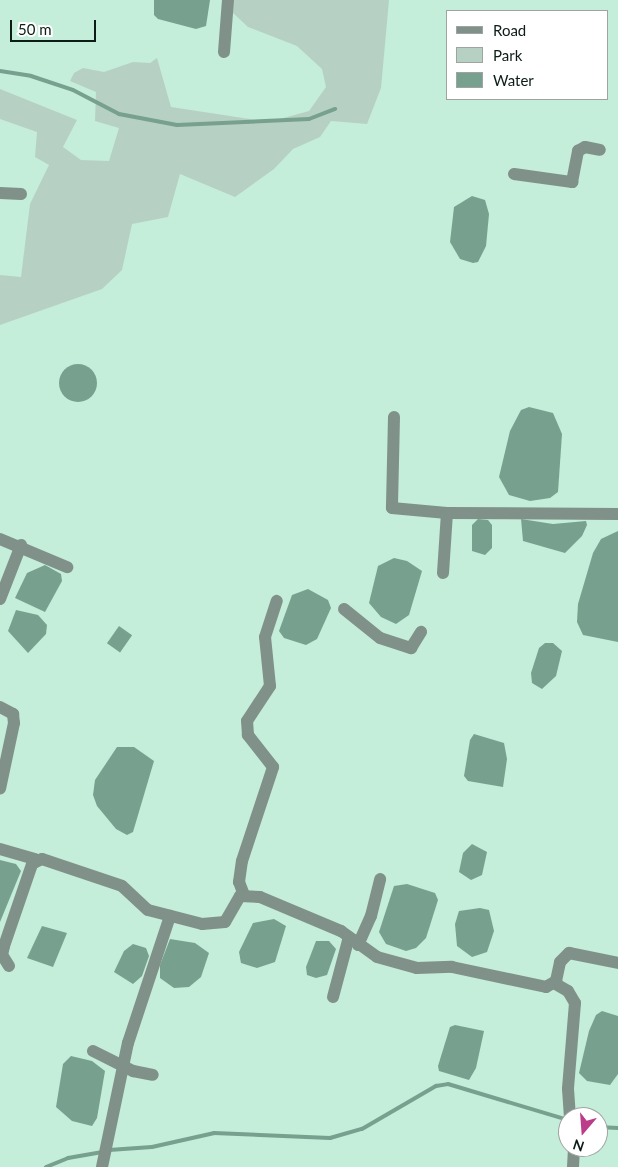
<!DOCTYPE html>
<html>
<head>
<meta charset="utf-8">
<style>
	body { margin:0 }
	#map { position:relative; width:618px; height:1167px; overflow:hidden; background:#c4edda; font-family:Lato,sans-serif }
	div>[style] { position:absolute }
	.green>* { inset:0; background:#b6d1c4 }
	.water>* { inset:0; background:#78a08e; transform-origin:0 0 }
	.round { border-radius:50% }
	.stream>* { height:4px; margin:-2px; padding:0 2px; transform-origin:2px; border-radius:2px; background:#78a08e }
	.minor>* { height:12px; margin:-6px; padding:0 6px; transform-origin:6px; border-radius:6px; background:#809189 }
	span { translate:-50% -50%; white-space:nowrap; text-align:center; line-height:1.15; -webkit-text-stroke:5px #fff; paint-order:stroke }
	.legend { position:absolute; left:446px; top:10px; width:162px; height:90px; box-sizing:border-box; background:#fff; border:1px solid #9ea4a2; margin:0; padding:6px 9px; list-style:none; font-size:15px; color:#0d1c16 }
	.legend li { display:flex; align-items:center; gap:10px; height:25px }
	.legend b { width:25px; border:1px solid #9ea4a2 }
	.north { position:absolute; left:558px; top:1107px; width:50px; height:50px; box-sizing:border-box; background:#fff; border:1px solid #9ea4a2; border-radius:50%; rotate:198deg; font-size:14px; font-weight:700; line-height:20px; text-align:center; color:#0d1c16 }
	.north::after { content:''; display:block; margin:auto; width:18px; height:22px; background:#bb3c88; clip-path:polygon(50% 0,100% 100%,50% 72%,0 100%) }
	.scale { position:absolute; left:10px; top:20px; width:86px; height:22px; box-sizing:border-box; border:2px solid #0d1c16; border-top:0; padding-left:6px; font-size:15px; line-height:18px; white-space:nowrap; color:#0d1c16; -webkit-text-stroke:4px #fff; paint-order:stroke }
</style>
</head>
<body>
<div id="map">
	<div class="green">
		<i style="clip-path:polygon(233px 0,389px 0,381px 88px,367px 124px,331px 121px,320px 137px,293px 149px,274px 169px,235px 197px,180px 174px,168px 217px,132px 224px,122px 270px,102px 289px,0 325px,0 275px,21px 277px,30px 204px,49px 165px,35px 157px,37px 132px,0 119px,0 89px,77px 120px,63px 147px,81px 160px,109px 161px,119px 128px,95px 121px,96px 92px,70px 81px,74px 73px,83px 68px,104px 72px,133px 62px,150px 63px,157px 58px,171px 107px,269px 122px,309px 111px,326px 87px,322px 69px,297px 46px,248px 27px,232px 12px)"></i>
	</div>
	<div class="water">
		<i style="clip-path:polygon(154px 0,210px 0,206px 26px,196px 29px,158px 19px,154px 15px)"></i>
		<i style="clip-path:polygon(472px 196px,485px 200px,489px 214px,486px 246px,478px 262px,473px 263px,460px 259px,450px 242px,454px 207px)"></i>
		<i class="round" style="left:59px;top:364px;width:38px;height:38px"></i>
		<i style="clip-path:polygon(529px 407px,553px 413px,562px 434px,558px 492px,550px 498px,530px 501px,509px 495px,499px 477px,510px 431px,521px 410px)"></i>
		<i style="clip-path:polygon(478px 519px,488px 520px,492px 525px,492px 548px,485px 555px,472px 551px,472px 525px)"></i>
		<i style="clip-path:polygon(521px 519px,553px 524px,586px 521px,587px 525px,582px 536px,565px 553px,523px 541px)"></i>
		<i style="clip-path:polygon(618px 531px,618px 642px,583px 635px,577px 622px,578px 604px,593px 553px,601px 539px)"></i>
		<i style="clip-path:polygon(394px 558px,407px 561px,422px 571px,409px 615px,396px 624px,381px 617px,369px 603px,378px 566px)"></i>
		<i style="clip-path:polygon(45px 565px,61px 574px,62px 581px,45px 612px,15px 598px,27px 573px)"></i>
		<i style="clip-path:polygon(308px 589px,328px 600px,331px 608px,317px 639px,306px 645px,284px 638px,279px 631px,292px 595px)"></i>
		<i style="clip-path:polygon(16px 610px,38px 615px,47px 625px,46px 634px,28px 653px,8px 631px)"></i>
		<i style="left:119px;top:626px;width:16px;height:21px;rotate:35deg"></i>
		<i style="clip-path:polygon(545px 643px,553px 643px,562px 651px,556px 676px,542px 689px,532px 683px,531px 673px,539px 648px)"></i>
		<i style="clip-path:polygon(474px 734px,504px 743px,507px 759px,503px 787px,468px 781px,464px 776px,470px 740px)"></i>
		<i style="clip-path:polygon(117px 747px,134px 747px,154px 761px,133px 832px,127px 835px,116px 829px,97px 806px,93px 795px,95px 780px)"></i>
		<i style="clip-path:polygon(472px 844px,487px 852px,482px 875px,471px 880px,459px 872px,463px 853px)"></i>
		<i style="clip-path:polygon(0 860px,16px 864px,21px 871px,0 922px)"></i>
		<i style="clip-path:polygon(407px 884px,435px 893px,438px 900px,426px 938px,416px 948px,406px 951px,386px 944px,379px 932px,394px 886px)"></i>
		<i style="clip-path:polygon(480px 908px,489px 910px,494px 931px,487px 952px,472px 957px,457px 946px,455px 924px,459px 911px)"></i>
		<i style="clip-path:polygon(274px 919px,286px 926px,275px 962px,257px 968px,241px 963px,239px 952px,253px 923px)"></i>
		<i style="clip-path:polygon(42px 926px,67px 933px,53px 967px,27px 958px)"></i>
		<i style="clip-path:polygon(170px 939px,195px 943px,209px 953px,201px 977px,189px 987px,174px 988px,160px 978px,160px 965px)"></i>
		<i style="clip-path:polygon(316px 941px,329px 941px,336px 949px,327px 975px,316px 978px,307px 975px,306px 967px)"></i>
		<i style="clip-path:polygon(133px 944px,146px 948px,149px 956px,142px 976px,133px 984px,114px 972px,124px 951px)"></i>
		<i style="clip-path:polygon(602px 1011px,618px 1016px,618px 1074px,610px 1085px,587px 1081px,579px 1073px,589px 1031px,596px 1015px)"></i>
		<i style="clip-path:polygon(455px 1025px,484px 1031px,476px 1068px,469px 1080px,439px 1071px,438px 1066px,450px 1027px)"></i>
		<i style="clip-path:polygon(71px 1056px,92px 1061px,105px 1071px,97px 1118px,92px 1126px,72px 1121px,56px 1107px,63px 1064px)"></i>
	</div>
	<div class="stream">
		<i style="left:0;top:71px;width:31px;rotate:9deg"></i>
		<i style="left:31px;top:76px;width:44px;rotate:18.4deg"></i>
		<i style="left:73px;top:90px;width:52px;rotate:27.6deg"></i>
		<i style="left:119px;top:114px;width:59px;rotate:10.7deg"></i>
		<i style="left:177px;top:125px;width:132px;rotate:-2.6deg"></i>
		<i style="left:309px;top:119px;width:28px;rotate:-21deg"></i>
		<i style="left:598px;top:1127px;width:20px;rotate:3deg"></i>
		<i style="left:109px;top:1150px;width:43px;rotate:-4deg"></i>
		<i style="left:152px;top:1147px;width:64px;rotate:-12.7deg"></i>
		<i style="left:214px;top:1133px;width:116px;rotate:2.5deg"></i>
		<i style="left:330px;top:1138px;width:33px;rotate:-16deg"></i>
		<i style="left:362px;top:1129px;width:86px;rotate:-30.2deg"></i>
		<i style="left:436px;top:1086px;width:12px;rotate:-9deg"></i>
		<i style="left:448px;top:1084px;width:125px;rotate:16.7deg"></i>
		<i style="left:46px;top:1167px;width:24px;rotate:-22deg"></i>
		<i style="left:68px;top:1158px;width:35px;rotate:-10deg"></i>
	</div>
	<div class="minor">
		<i style="left:224px;top:52px;width:52px;rotate:-85.6deg"></i>
		<i style="left:514px;top:174px;width:59px;rotate:7.9deg"></i>
		<i style="left:572px;top:182px;width:32px;rotate:-79deg"></i>
		<i style="left:578px;top:151px;width:8px;rotate:-30deg"></i>
		<i style="left:585px;top:147px;width:15px;rotate:11deg"></i>
		<i style="left:0;top:193px;width:21px;rotate:3deg"></i>
		<i style="left:394px;top:417px;width:91px;rotate:91.3deg"></i>
		<i style="left:392px;top:508px;width:55px;rotate:5.2deg"></i>
		<i style="left:447px;top:513px;width:171px;rotate:0.3deg"></i>
		<i style="left:0;top:539px;width:73px;rotate:22.7deg"></i>
		<i style="left:443px;top:573px;width:60px;rotate:-86.2deg"></i>
		<i style="left:0;top:599px;width:58px;rotate:-68.7deg"></i>
		<i style="left:344px;top:609px;width:46px;rotate:38.9deg"></i>
		<i style="left:380px;top:638px;width:33px;rotate:18deg"></i>
		<i style="left:411px;top:648px;width:19px;rotate:-58deg"></i>
		<i style="left:0;top:707px;width:15px;rotate:28deg"></i>
		<i style="left:13px;top:714px;width:9px;rotate:84deg"></i>
		<i style="left:14px;top:723px;width:67px;rotate:102deg"></i>
		<i style="left:0;top:849px;width:37px;rotate:16deg"></i>
		<i style="left:244px;top:895px;width:14px;rotate:-111deg"></i>
		<i style="left:239px;top:882px;width:21px;rotate:-82deg"></i>
		<i style="left:242px;top:861px;width:99px;rotate:-71.7deg"></i>
		<i style="left:273px;top:767px;width:41px;rotate:-128deg"></i>
		<i style="left:248px;top:735px;width:14px;rotate:-94deg"></i>
		<i style="left:247px;top:721px;width:42px;rotate:-56.7deg"></i>
		<i style="left:270px;top:686px;width:49px;rotate:-95.8deg"></i>
		<i style="left:265px;top:637px;width:38px;rotate:-72deg"></i>
		<i style="left:358px;top:945px;width:32px;rotate:-66deg"></i>
		<i style="left:371px;top:916px;width:38px;rotate:-76deg"></i>
		<i style="left:9px;top:966px;width:13px;rotate:-122deg"></i>
		<i style="left:2px;top:955px;width:9px;rotate:-77deg"></i>
		<i style="left:4px;top:946px;width:87px;rotate:-71.1deg"></i>
		<i style="left:32px;top:864px;width:11px;rotate:-27deg"></i>
		<i style="left:42px;top:859px;width:84px;rotate:18.6deg"></i>
		<i style="left:122px;top:886px;width:35px;rotate:43deg"></i>
		<i style="left:148px;top:910px;width:56px;rotate:14.5deg"></i>
		<i style="left:202px;top:924px;width:23px;rotate:-5deg"></i>
		<i style="left:225px;top:922px;width:30px;rotate:-60deg"></i>
		<i style="left:240px;top:896px;width:20px;rotate:3deg"></i>
		<i style="left:260px;top:897px;width:88px;rotate:22.8deg"></i>
		<i style="left:341px;top:931px;width:44px;rotate:35.8deg"></i>
		<i style="left:377px;top:957px;width:41px;rotate:15.4deg"></i>
		<i style="left:417px;top:968px;width:35px;rotate:-2deg"></i>
		<i style="left:452px;top:967px;width:96px;rotate:12deg"></i>
		<i style="left:546px;top:987px;width:12px;rotate:-31deg"></i>
		<i style="left:556px;top:981px;width:19px;rotate:-78deg"></i>
		<i style="left:560px;top:962px;width:13px;rotate:-45deg"></i>
		<i style="left:569px;top:953px;width:50px;rotate:11.5deg"></i>
		<i style="left:554px;top:983px;width:16px;rotate:30deg"></i>
		<i style="left:568px;top:991px;width:14px;rotate:60deg"></i>
		<i style="left:575px;top:1003px;width:86px;rotate:94.7deg"></i>
		<i style="left:568px;top:1089px;width:28px;rotate:86deg"></i>
		<i style="left:333px;top:997px;width:62px;rotate:-75.1deg"></i>
		<i style="left:93px;top:1051px;width:45px;rotate:26.6deg"></i>
		<i style="left:133px;top:1071px;width:20px;rotate:11deg"></i>
		<i style="left:102px;top:1167px;width:127px;rotate:-78.2deg"></i>
		<i style="left:128px;top:1043px;width:134px;rotate:-71.7deg"></i>
		<i style="left:573px;top:1167px;width:20px;rotate:-87deg"></i>
	</div>
	<ul class="legend">
	<li><b style="height:6px;background:#809189"></b>Road</li>
	<li><b style="height:14px;background:#b6d1c4"></b>Park</li>
	<li><b style="height:14px;background:#78a08e"></b>Water</li>
	</ul>
	<div class="north">N</div>
	<div class="scale">50 m</div>
</div>
</body>
</html>
